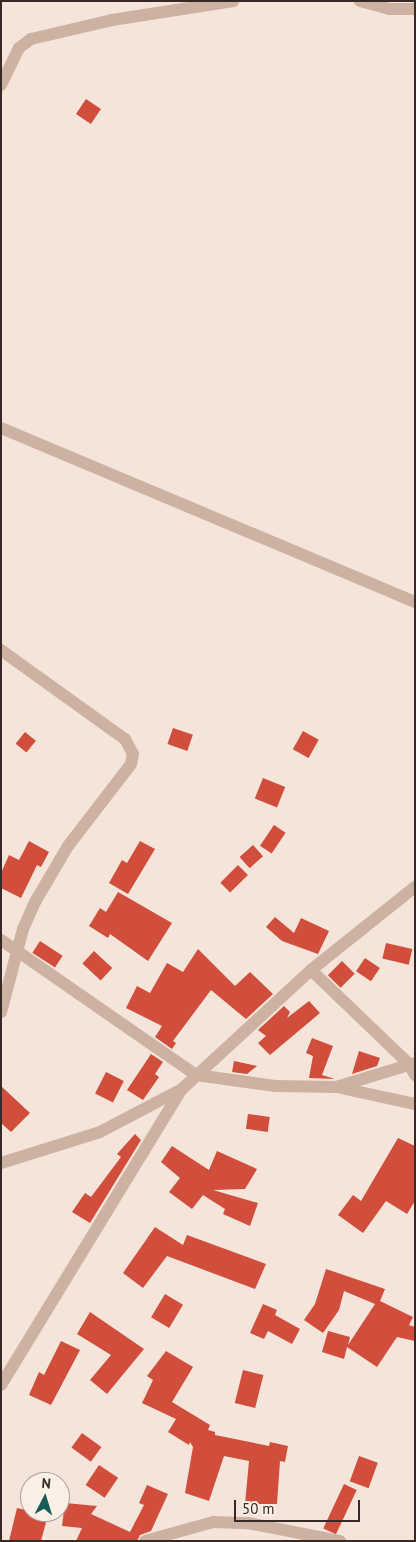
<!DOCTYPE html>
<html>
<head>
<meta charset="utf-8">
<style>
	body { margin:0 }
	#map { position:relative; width:416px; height:1542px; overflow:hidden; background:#f4e4d9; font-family:"PT Sans",sans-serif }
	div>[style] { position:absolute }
	.building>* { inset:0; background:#d04e3b; transform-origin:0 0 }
	.minor>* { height:12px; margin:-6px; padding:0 6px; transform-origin:6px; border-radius:6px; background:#cdb2a4 }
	span { translate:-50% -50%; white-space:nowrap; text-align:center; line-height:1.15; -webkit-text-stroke:4px #fbefe6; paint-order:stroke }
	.frame { position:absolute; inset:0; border:2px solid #372a26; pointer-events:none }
	.north { position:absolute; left:20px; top:1472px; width:50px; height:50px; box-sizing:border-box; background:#fbefe6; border:1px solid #ada099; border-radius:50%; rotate:5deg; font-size:14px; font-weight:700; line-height:20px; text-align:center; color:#372a26 }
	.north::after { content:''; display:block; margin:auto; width:18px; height:22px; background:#185c59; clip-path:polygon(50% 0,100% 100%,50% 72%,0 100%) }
	.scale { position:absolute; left:234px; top:1500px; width:126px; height:22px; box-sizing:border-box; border:2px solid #372a26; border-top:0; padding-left:6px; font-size:15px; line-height:18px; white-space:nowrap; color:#372a26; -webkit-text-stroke:4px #fbefe6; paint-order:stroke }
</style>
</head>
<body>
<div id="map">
	<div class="building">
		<i style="left:86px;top:99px;width:18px;height:18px;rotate:34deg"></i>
		<i style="left:173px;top:728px;width:21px;height:17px;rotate:19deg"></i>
		<i style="left:303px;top:731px;width:18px;height:21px;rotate:29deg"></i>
		<i style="left:25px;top:732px;width:14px;height:15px;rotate:39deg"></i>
		<i style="left:263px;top:778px;width:24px;height:22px;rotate:22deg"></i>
		<i style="left:274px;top:825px;width:14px;height:25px;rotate:34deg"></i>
		<i style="clip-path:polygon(29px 841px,49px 852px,41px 867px,37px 865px,21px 898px,1px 888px,1px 873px,9px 855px,19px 860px)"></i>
		<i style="clip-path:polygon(140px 841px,155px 849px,128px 894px,109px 883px,122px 860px,127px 863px)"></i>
		<i style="left:253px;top:845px;width:15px;height:18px;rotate:48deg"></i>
		<i style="left:238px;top:865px;width:14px;height:25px;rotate:45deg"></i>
		<i style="clip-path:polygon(118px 892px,172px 923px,148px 961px,110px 934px,108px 938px,89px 926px,100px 908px,106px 912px)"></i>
		<i style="clip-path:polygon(275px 917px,294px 933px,301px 918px,329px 931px,318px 954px,282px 941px,266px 927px)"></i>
		<i style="left:40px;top:941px;width:27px;height:14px;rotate:33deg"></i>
		<i style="left:386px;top:943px;width:27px;height:16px;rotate:13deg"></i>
		<i style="clip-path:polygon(198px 949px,235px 986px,250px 972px,273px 994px,246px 1019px,211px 990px,173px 1041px,176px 1043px,172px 1049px,155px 1037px,162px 1026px,126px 1008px,137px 986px,150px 993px,167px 963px,183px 972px)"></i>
		<i style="left:94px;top:951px;width:25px;height:17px;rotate:43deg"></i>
		<i style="left:365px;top:958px;width:18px;height:16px;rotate:34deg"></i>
		<i style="left:342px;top:961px;width:18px;height:20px;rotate:45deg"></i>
		<i style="clip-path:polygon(309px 1001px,320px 1013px,270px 1055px,258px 1043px,266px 1036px,258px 1030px,284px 1006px,290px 1012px,287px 1018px)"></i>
		<i style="clip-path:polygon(312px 1038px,333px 1046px,322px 1075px,335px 1079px,309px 1078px,313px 1056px,306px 1053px)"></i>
		<i style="clip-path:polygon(359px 1051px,380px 1058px,377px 1066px,352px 1074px)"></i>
		<i style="clip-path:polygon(151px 1054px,163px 1062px,155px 1074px,159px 1077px,143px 1100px,127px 1090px)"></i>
		<i style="clip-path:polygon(234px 1061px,257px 1066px,247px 1074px,232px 1072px)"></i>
		<i style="left:106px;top:1072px;width:20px;height:24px;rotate:27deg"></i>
		<i style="clip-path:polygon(1px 1086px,30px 1113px,11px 1132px,1px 1123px)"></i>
		<i style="left:248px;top:1114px;width:22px;height:15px;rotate:8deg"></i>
		<i style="clip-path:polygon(135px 1134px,141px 1140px,90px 1223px,72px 1212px,85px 1193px,91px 1197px,121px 1157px,117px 1154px)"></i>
		<i style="clip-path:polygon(398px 1138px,415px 1146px,415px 1201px,407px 1214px,386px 1201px,363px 1233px,338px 1215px,353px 1195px,361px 1201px)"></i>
		<i style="clip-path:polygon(172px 1146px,209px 1170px,217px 1151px,257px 1169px,245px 1189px,213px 1190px,258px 1203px,250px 1226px,223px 1214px,225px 1209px,203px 1195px,192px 1209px,169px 1192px,180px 1178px,161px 1162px)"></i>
		<i style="clip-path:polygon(155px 1227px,183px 1245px,187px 1235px,266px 1264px,255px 1289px,167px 1256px,143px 1288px,123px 1273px)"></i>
		<i style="clip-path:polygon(326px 1269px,385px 1289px,380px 1301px,413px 1317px,409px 1325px,415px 1327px,415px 1341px,397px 1337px,377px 1367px,347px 1347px,344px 1359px,322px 1352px,328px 1331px,350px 1337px,348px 1345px,375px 1304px,344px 1291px,339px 1310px,323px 1333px,304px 1320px,315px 1304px)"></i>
		<i style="left:165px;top:1294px;width:21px;height:27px;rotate:31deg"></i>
		<i style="clip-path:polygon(263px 1304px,277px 1310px,275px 1315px,300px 1329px,292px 1344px,268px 1331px,264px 1339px,250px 1333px)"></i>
		<i style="clip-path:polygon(90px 1312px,144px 1349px,107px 1394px,90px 1380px,111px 1355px,77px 1334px)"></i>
		<i style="clip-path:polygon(61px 1341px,80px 1350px,51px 1405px,29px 1395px,39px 1372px,44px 1375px)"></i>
		<i style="clip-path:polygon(166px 1351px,193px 1367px,172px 1402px,210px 1425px,208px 1430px,215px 1432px,215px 1435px,269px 1446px,270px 1442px,288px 1446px,285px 1462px,280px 1461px,277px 1504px,245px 1504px,249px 1461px,224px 1456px,209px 1501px,185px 1493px,193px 1447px,190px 1442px,189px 1445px,168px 1432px,176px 1419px,142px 1403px,153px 1380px,147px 1376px)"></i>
		<i style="left:243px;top:1370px;width:21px;height:34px;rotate:14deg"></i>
		<i style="left:82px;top:1433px;width:24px;height:18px;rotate:36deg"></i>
		<i style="left:359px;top:1456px;width:20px;height:27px;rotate:20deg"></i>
		<i style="left:99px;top:1465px;width:23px;height:24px;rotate:34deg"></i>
		<i style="left:344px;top:1484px;width:14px;height:49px;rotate:25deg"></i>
		<i style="clip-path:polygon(147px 1485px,168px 1494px,151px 1531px,140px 1535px,137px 1541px,76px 1541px,82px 1528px,62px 1526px,65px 1503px,97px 1506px,91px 1514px,130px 1532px,144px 1505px,139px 1503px)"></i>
		<i style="clip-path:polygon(17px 1508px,48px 1515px,41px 1541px,9px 1541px)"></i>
	</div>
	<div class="minor">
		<i style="left:360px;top:1px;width:30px;rotate:15deg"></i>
		<i style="left:389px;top:9px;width:26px"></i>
		<i style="left:1px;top:85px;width:41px;rotate:-64.1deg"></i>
		<i style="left:19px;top:48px;width:15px;rotate:-37deg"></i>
		<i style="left:31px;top:39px;width:83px;rotate:-13.2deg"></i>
		<i style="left:112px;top:20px;width:123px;rotate:-8.9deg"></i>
		<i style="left:1px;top:428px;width:449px;rotate:22.8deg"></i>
		<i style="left:1px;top:650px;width:153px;rotate:35.7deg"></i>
		<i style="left:125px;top:739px;width:17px;rotate:62deg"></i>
		<i style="left:133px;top:754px;width:10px;rotate:101deg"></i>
		<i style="left:131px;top:764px;width:103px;rotate:127.5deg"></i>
		<i style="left:68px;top:846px;width:65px;rotate:120.5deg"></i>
		<i style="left:35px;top:902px;width:30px;rotate:114deg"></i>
		<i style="left:23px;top:929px;width:86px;rotate:104.8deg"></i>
		<i style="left:1px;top:940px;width:237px;rotate:34.7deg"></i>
		<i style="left:196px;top:1075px;width:80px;rotate:7.9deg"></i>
		<i style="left:275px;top:1086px;width:61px;rotate:0.9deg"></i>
		<i style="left:336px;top:1087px;width:83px;rotate:-16.9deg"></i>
		<i style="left:311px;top:970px;width:136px;rotate:43.8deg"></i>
		<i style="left:409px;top:1064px;width:13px;rotate:61deg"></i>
		<i style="left:341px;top:1088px;width:76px;rotate:12.2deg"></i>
		<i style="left:1px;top:1163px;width:104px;rotate:-17.4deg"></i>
		<i style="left:100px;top:1132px;width:93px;rotate:-27.7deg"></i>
		<i style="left:182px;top:1089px;width:176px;rotate:-42.7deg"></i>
		<i style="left:311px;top:970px;width:133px;rotate:-38.6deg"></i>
		<i style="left:1px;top:1385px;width:347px;rotate:-58.6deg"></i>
		<i style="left:145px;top:1541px;width:71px;rotate:-15.6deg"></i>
		<i style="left:213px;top:1522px;width:35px;rotate:2deg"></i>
		<i style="left:248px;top:1523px;width:94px;rotate:11.1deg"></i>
	</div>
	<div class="frame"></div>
	<div class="north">N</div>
	<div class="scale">50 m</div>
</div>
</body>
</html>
